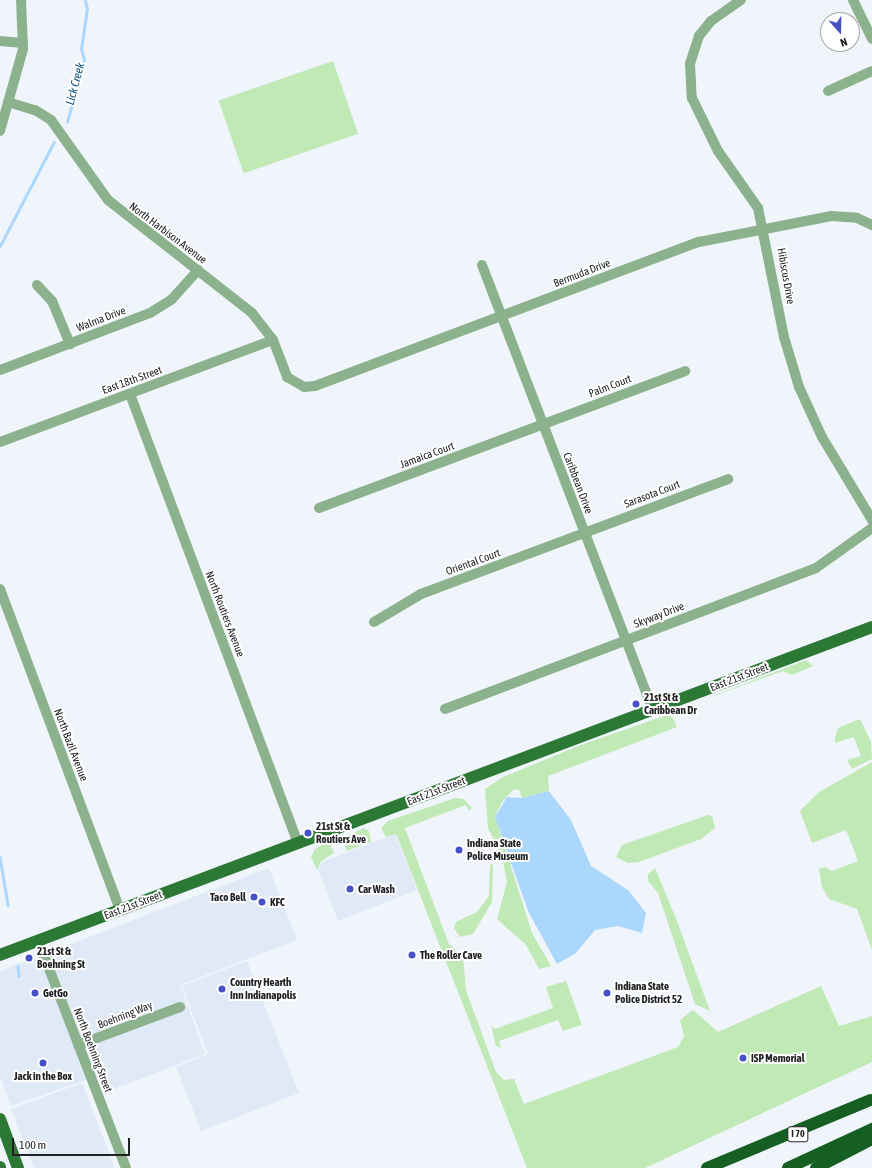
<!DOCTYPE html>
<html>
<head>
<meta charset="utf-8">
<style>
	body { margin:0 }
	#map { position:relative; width:872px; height:1168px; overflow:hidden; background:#f0f5fc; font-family:"Asap Condensed",sans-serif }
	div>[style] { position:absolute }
	.built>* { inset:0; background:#e0eaf6 }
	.green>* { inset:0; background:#c0e9b6; transform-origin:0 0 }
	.water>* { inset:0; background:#acd7fd }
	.stream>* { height:2.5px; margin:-1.25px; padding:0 1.25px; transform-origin:1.25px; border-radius:1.25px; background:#acd7fd }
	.minor>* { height:10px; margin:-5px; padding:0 5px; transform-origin:5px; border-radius:5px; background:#8cb28d }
	.major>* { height:12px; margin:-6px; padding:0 6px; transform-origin:6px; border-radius:6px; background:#2c7835 }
	.highway>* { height:12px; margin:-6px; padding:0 6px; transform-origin:6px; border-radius:6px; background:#155f22 }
	.dots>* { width:11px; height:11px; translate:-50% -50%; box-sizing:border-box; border:2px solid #fff; border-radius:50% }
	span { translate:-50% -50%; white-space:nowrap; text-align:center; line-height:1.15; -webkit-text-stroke:4px #fff; paint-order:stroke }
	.shield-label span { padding:1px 3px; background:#fff; border:1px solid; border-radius:3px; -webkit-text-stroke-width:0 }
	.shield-label { font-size:10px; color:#202124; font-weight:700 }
	.street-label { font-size:11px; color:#202124 }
	.poi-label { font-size:11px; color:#202124; font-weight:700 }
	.left { translate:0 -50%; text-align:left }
	.right { translate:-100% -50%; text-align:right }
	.water-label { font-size:12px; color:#12507b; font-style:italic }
	.north { position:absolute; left:820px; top:12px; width:40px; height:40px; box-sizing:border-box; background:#fff; border:1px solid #a6a6a7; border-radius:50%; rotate:160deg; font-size:11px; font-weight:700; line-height:16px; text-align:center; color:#202124 }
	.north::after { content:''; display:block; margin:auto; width:14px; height:18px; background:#4751c6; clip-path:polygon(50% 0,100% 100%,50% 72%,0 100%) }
	.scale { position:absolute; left:12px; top:1138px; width:118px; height:18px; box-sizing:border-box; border:2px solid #202124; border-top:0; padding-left:5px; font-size:12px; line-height:14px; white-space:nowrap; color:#202124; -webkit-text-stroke:3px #fff; paint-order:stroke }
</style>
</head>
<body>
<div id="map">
	<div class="built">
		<i style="clip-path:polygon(395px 834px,417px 890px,338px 921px,318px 869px,322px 862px)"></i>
		<i style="clip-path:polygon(269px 868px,297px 940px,180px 985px,205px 1054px,104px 1093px,97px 1076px,11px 1106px,0 1077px,0 971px)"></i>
		<i style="clip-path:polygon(247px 961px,299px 1093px,201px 1131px,176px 1067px,208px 1054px,182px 986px)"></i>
		<i style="clip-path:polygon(82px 1083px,115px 1168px,34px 1168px,11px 1109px)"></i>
	</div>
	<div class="green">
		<i style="left:333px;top:61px;width:77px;height:121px;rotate:71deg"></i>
		<i style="clip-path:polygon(806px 660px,813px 666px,792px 675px,783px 671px,700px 701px)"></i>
		<i style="clip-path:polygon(667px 715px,673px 718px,677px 727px,548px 776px,549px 791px,522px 798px,519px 789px,513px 790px,502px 802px,495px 816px,532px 933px,551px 966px,539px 969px,526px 945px,497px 919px,507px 882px,502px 857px,488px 828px,485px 789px,503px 777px,578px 746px)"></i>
		<i style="clip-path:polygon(860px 719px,871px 742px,872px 759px,852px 769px,847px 760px,861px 756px,854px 737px,835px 743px,835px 738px,838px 728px)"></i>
		<i style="clip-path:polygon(872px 762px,872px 950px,857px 909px,829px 899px,822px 887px,819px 869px,825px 867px,832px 871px,858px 861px,846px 830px,812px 843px,800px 811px,819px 792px)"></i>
		<i style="clip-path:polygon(455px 798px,464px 799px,472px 808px,469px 811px,466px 805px,405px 828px,449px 944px,463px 956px,466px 990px,496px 1072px,504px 1080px,514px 1079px,524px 1104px,678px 1047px,684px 1036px,680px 1020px,693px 1010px,718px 1032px,821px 986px,839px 1026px,872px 1016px,872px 1062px,645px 1168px,527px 1168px,396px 834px,386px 837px,381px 828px,388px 821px)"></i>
		<i style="clip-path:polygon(708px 815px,712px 816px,715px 828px,701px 839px,639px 862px,628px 863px,616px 857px,622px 845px)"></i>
		<i style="clip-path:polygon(364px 828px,369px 831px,371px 842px,347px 851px,342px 838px)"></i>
		<i style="clip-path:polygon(324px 844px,330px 844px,334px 853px,321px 861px,317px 870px,311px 857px,315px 849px)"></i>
		<i style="clip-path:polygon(493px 864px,492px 902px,473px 934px,460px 937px,454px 928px,456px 922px,477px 912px,489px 896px,490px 865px)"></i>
		<i style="clip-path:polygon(655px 868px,675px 916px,710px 1011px,695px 1004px,658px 893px,648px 881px,648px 874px)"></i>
		<i style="clip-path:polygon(566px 981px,582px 1025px,563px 1031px,558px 1020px,499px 1041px,501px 1048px,496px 1046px,491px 1025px,495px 1029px,553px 1008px,546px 987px)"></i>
	</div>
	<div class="water">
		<i style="clip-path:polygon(549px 791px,571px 820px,591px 866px,628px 890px,646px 913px,642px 933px,618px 926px,595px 930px,576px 953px,557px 964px,528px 911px,495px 817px,507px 797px,522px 798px)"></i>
	</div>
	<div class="stream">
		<i style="left:67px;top:122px;width:64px;rotate:-74.7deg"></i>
		<i style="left:84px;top:60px;width:11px;rotate:-105deg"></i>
		<i style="left:81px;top:49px;width:40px;rotate:-81.5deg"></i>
		<i style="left:87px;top:9px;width:9px;rotate:-103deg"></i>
		<i style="left:0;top:246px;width:117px;rotate:-62.6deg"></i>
		<i style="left:0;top:857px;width:49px;rotate:80.5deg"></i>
		<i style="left:18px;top:966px;width:10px;rotate:84deg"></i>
	</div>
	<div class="minor">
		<i style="left:741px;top:0;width:37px;rotate:145deg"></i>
		<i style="left:711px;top:21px;width:19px;rotate:129deg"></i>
		<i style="left:699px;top:36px;width:29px;rotate:108deg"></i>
		<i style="left:690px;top:64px;width:34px;rotate:87deg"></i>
		<i style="left:692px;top:98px;width:59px;rotate:63.9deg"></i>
		<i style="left:718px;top:151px;width:70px;rotate:54.9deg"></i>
		<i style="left:758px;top:208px;width:132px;rotate:78.6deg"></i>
		<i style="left:784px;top:337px;width:52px;rotate:73.3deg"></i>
		<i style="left:799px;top:387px;width:55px;rotate:65.3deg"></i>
		<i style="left:822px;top:437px;width:97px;rotate:58.9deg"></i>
		<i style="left:853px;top:0;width:43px;rotate:64deg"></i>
		<i style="left:0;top:41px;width:23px;rotate:5deg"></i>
		<i style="left:828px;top:91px;width:48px;rotate:-24.4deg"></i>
		<i style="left:8px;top:102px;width:28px;rotate:17deg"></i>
		<i style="left:35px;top:110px;width:19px;rotate:32deg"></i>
		<i style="left:51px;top:120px;width:98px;rotate:54.5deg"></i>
		<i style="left:108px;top:200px;width:183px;rotate:38.1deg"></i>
		<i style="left:252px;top:313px;width:34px;rotate:52deg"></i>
		<i style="left:273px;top:340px;width:40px;rotate:69deg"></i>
		<i style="left:287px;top:377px;width:20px;rotate:30deg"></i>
		<i style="left:304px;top:387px;width:11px;rotate:-5deg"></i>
		<i style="left:315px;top:386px;width:410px;rotate:-20.6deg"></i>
		<i style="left:699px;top:242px;width:135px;rotate:-11.1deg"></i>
		<i style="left:831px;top:216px;width:26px;rotate:4deg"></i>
		<i style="left:857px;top:218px;width:17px;rotate:25deg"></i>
		<i style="left:0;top:131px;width:85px;rotate:-74.3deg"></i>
		<i style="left:23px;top:49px;width:49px;rotate:-92.3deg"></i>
		<i style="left:482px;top:265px;width:477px;rotate:69deg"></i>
		<i style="left:37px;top:285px;width:22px;rotate:47deg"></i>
		<i style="left:52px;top:301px;width:47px;rotate:67.3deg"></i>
		<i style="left:0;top:370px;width:160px;rotate:-20.8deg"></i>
		<i style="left:150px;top:313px;width:26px;rotate:-32deg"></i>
		<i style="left:172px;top:299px;width:39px;rotate:-48deg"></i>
		<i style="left:130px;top:394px;width:479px;rotate:69.5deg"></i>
		<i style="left:0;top:442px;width:291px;rotate:-20.5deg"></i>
		<i style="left:319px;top:508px;width:391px;rotate:-20.5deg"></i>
		<i style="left:0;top:589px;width:343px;rotate:69.5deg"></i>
		<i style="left:374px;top:622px;width:55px;rotate:-30.8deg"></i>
		<i style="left:421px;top:594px;width:328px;rotate:-20.5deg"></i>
		<i style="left:445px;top:709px;width:397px;rotate:-20.8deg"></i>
		<i style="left:816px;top:568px;width:69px;rotate:-35.5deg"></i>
		<i style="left:38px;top:940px;width:244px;rotate:68.9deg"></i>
		<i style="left:78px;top:1045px;width:109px;rotate:-20.4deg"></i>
	</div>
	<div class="major">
		<i style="left:0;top:955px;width:932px;rotate:-20.61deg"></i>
		<i style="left:0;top:1119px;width:52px;rotate:69.8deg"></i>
		<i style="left:0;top:1167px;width:1px;rotate:90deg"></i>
	</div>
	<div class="highway">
		<i style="left:707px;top:1168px;width:177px;rotate:-22.6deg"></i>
		<i style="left:788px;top:1168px;width:93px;rotate:-24.9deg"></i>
		<i style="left:816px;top:1168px;width:63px;rotate:-27.4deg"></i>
	</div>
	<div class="dots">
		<i style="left:636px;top:704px;background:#4751c6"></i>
		<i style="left:308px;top:833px;background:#4751c6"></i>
		<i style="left:459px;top:850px;background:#4751c6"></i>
		<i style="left:350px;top:889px;background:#4751c6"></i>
		<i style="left:254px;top:897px;background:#4751c6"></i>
		<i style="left:262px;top:902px;background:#4751c6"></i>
		<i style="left:412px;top:955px;background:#4751c6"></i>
		<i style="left:29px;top:958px;background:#4751c6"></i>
		<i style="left:222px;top:989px;background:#4751c6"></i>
		<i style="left:35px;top:993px;background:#4751c6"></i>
		<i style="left:607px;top:993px;background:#4751c6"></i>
		<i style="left:743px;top:1058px;background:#4751c6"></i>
		<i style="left:43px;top:1063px;background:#4751c6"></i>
	</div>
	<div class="shield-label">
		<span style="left:798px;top:1134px">I 70</span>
	</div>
	<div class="street-label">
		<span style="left:168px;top:233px;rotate:37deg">North Harbison Avenue</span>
		<span style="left:582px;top:273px;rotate:-21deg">Bermuda Drive</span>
		<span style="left:786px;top:276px;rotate:80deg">Hibiscus Drive</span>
		<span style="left:101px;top:319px;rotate:-21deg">Walma Drive</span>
		<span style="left:132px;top:380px;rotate:-20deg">East 18th Street</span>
		<span style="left:610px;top:386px;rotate:-21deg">Palm Court</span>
		<span style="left:427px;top:455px;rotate:-20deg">Jamaica Court</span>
		<span style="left:578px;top:483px;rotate:69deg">Caribbean Drive</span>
		<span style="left:652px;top:494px;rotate:-21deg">Sarasota Court</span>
		<span style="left:473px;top:562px;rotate:-20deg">Oriental Court</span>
		<span style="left:225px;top:614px;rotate:69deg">North Routiers Avenue</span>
		<span style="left:659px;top:615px;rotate:-21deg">Skyway Drive</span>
		<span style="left:739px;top:677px;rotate:-21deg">East 21st Street</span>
		<span style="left:71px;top:745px;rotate:69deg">North Bazil Avenue</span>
		<span style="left:436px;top:791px;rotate:-21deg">East 21st Street</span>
		<span style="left:133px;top:905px;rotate:-21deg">East 21st Street</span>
		<span style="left:125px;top:1015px;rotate:-21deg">Boehning Way</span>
		<span style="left:93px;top:1050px;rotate:69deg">North Boehning Street</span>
	</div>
	<div class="poi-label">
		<span class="left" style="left:644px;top:704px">21st St &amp;<br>Caribbean Dr</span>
		<span class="left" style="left:316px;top:833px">21st St &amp;<br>Routiers Ave</span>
		<span class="left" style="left:467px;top:850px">Indiana State<br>Police Museum</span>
		<span class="left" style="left:358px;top:889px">Car Wash</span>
		<span class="right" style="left:246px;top:897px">Taco Bell</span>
		<span class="left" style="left:270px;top:902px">KFC</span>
		<span class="left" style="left:37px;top:958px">21st St &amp;<br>Boehning St</span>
		<span class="left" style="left:420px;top:955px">The Roller Cave</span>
		<span class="left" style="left:230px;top:989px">Country Hearth<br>Inn Indianapolis</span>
		<span class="left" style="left:615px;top:993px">Indiana State<br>Police District 52</span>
		<span class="left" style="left:43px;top:993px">GetGo</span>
		<span class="left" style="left:751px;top:1058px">ISP Memorial</span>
		<span style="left:43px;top:1076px">Jack in the Box</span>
	</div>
	<div class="water-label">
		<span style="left:76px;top:84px;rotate:-75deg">Lick Creek</span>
	</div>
	<div class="north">N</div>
	<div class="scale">100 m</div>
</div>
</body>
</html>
